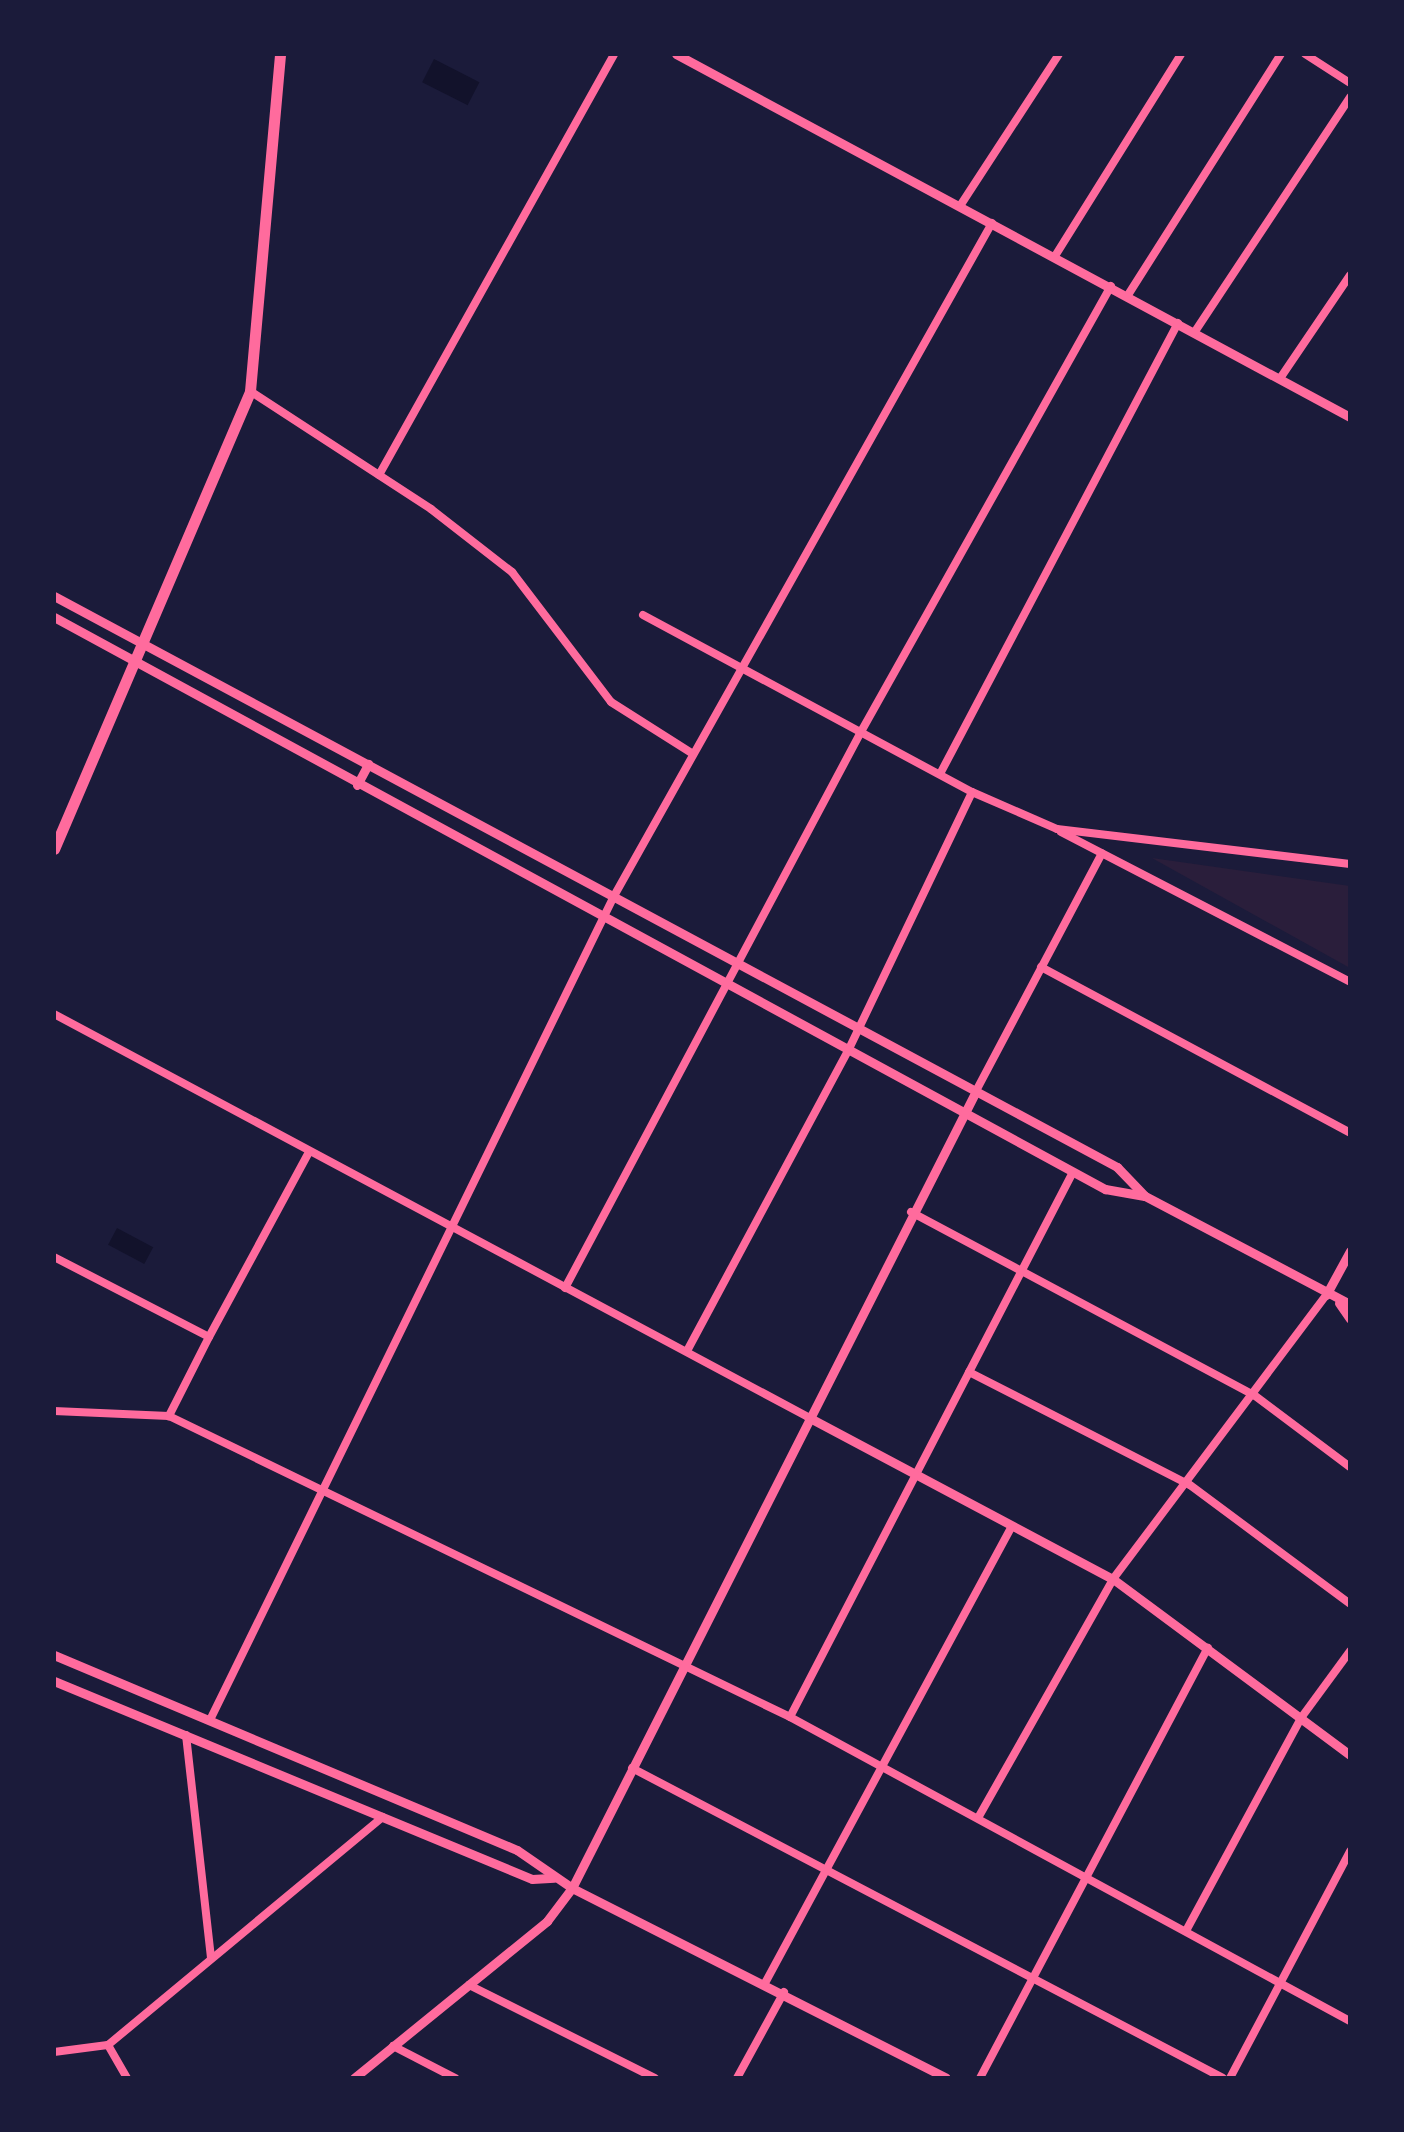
<!DOCTYPE html>
<html>
<head>
<meta charset="utf-8">
<style>
	body { margin:0 }
	#map { position:relative; width:1404px; height:2132px; overflow:hidden; background:#1b1b3a; font-family:Jost,sans-serif }
	div>[style] { position:absolute }
	.green>* { inset:0; background:#2a1e3b }
	.water>* { inset:0; background:#12122b; transform-origin:0 0 }
	.minor>* { height:8px; margin:-4px; padding:0 4px; transform-origin:4px; border-radius:4px; background:#ff6b9d }
	.tertiary>* { height:9px; margin:-4.5px; padding:0 4.5px; transform-origin:4.5px; border-radius:4.5px; background:#ff6b9d }
	.secondary>* { height:11px; margin:-5.5px; padding:0 5.5px; transform-origin:5.5px; border-radius:5.5px; background:#ff6b9d }
	span { translate:-50% -50%; white-space:nowrap; text-align:center; line-height:1.15; -webkit-text-stroke:8px #1b1b3a; paint-order:stroke }
	.frame { position:absolute; inset:0; border:56px solid #1b1b3a; pointer-events:none }
</style>
</head>
<body>
<div id="map">
	<div class="green">
		<i style="clip-path:polygon(1152px 858px,1350px 886px,1350px 968px)"></i>
	</div>
	<div class="water">
		<i style="left:434px;top:59px;width:51px;height:26px;rotate:27deg"></i>
		<i style="left:117px;top:1228px;width:41px;height:19px;rotate:28deg"></i>
	</div>
	<div class="minor">
		<i style="left:1305px;top:54px;width:54px;rotate:32.8deg"></i>
		<i style="left:960px;top:206px;width:181px;rotate:-56.9deg"></i>
		<i style="left:1055px;top:256px;width:238px;rotate:-58deg"></i>
		<i style="left:1128px;top:295px;width:285px;rotate:-57.6deg"></i>
		<i style="left:1194px;top:333px;width:283px;rotate:-56.5deg"></i>
		<i style="left:1281px;top:377px;width:123px;rotate:-55.9deg"></i>
		<i style="left:250px;top:391px;width:216px;rotate:33.1deg"></i>
		<i style="left:431px;top:509px;width:103px;rotate:37.9deg"></i>
		<i style="left:512px;top:572px;width:163px;rotate:52.7deg"></i>
		<i style="left:611px;top:702px;width:97px;rotate:32.4deg"></i>
		<i style="left:379px;top:475px;width:482px;rotate:-60.8deg"></i>
		<i style="left:643px;top:615px;width:374px;rotate:28.3deg"></i>
		<i style="left:972px;top:792px;width:93px;rotate:23.5deg"></i>
		<i style="left:1057px;top:829px;width:295px;rotate:6.8deg"></i>
		<i style="left:940px;top:774px;width:510px;rotate:-62.18deg"></i>
		<i style="left:1061px;top:832px;width:326px;rotate:27.4deg"></i>
		<i style="left:1041px;top:967px;width:351px;rotate:28.2deg"></i>
		<i style="left:54px;top:1014px;width:855px;rotate:28.12deg"></i>
		<i style="left:976px;top:1091px;width:269px;rotate:-62.1deg"></i>
		<i style="left:911px;top:1212px;width:389px;rotate:28.1deg"></i>
		<i style="left:1254px;top:1395px;width:120px;rotate:36.9deg"></i>
		<i style="left:54px;top:1257px;width:174px;rotate:27.3deg"></i>
		<i style="left:209px;top:1337px;width:89px;rotate:116.9deg"></i>
		<i style="left:565px;top:1288px;width:632px;rotate:-61.98deg"></i>
		<i style="left:862px;top:730px;width:509px;rotate:-60.72deg"></i>
		<i style="left:209px;top:1337px;width:210px;rotate:-61.6deg"></i>
		<i style="left:687px;top:1351px;width:340px;rotate:-61.8deg"></i>
		<i style="left:848px;top:1051px;width:287px;rotate:-64.4deg"></i>
		<i style="left:969px;top:1372px;width:248px;rotate:27.1deg"></i>
		<i style="left:1190px;top:1485px;width:199px;rotate:36.6deg"></i>
		<i style="left:54px;top:1411px;width:115px;rotate:2.5deg"></i>
		<i style="left:169px;top:1416px;width:690px;rotate:25.86deg"></i>
		<i style="left:790px;top:1717px;width:637px;rotate:28.5deg"></i>
		<i style="left:790px;top:1717px;width:614px;rotate:-62.56deg"></i>
		<i style="left:210px;top:1720px;width:918px;rotate:-63.88deg"></i>
		<i style="left:614px;top:896px;width:772px;rotate:-60.68deg"></i>
		<i style="left:186px;top:1735px;width:224px;rotate:83.6deg"></i>
		<i style="left:632px;top:1768px;width:667px;rotate:27.68deg"></i>
		<i style="left:978px;top:1818px;width:274px;rotate:-60.5deg"></i>
		<i style="left:1113px;top:1579px;width:355px;rotate:-53.1deg"></i>
		<i style="left:1187px;top:1929px;width:240px;rotate:-61.6deg"></i>
		<i style="left:1301px;top:1718px;width:83px;rotate:-53.8deg"></i>
		<i style="left:765px;top:1983px;width:519px;rotate:-61.61deg"></i>
		<i style="left:469px;top:1985px;width:208px;rotate:26.6deg"></i>
		<i style="left:108px;top:2045px;width:38px;rotate:60deg"></i>
		<i style="left:393px;top:2046px;width:70px;rotate:27.3deg"></i>
		<i style="left:54px;top:2052px;width:54px;rotate:-7.4deg"></i>
		<i style="left:108px;top:2045px;width:357px;rotate:-39.7deg"></i>
		<i style="left:737px;top:2078px;width:98px;rotate:-61.3deg"></i>
		<i style="left:980px;top:2078px;width:487px;rotate:-62.1deg"></i>
		<i style="left:1230px;top:2078px;width:257px;rotate:-62.1deg"></i>
	</div>
	<div class="tertiary">
		<i style="left:676px;top:54px;width:766px;rotate:28.31deg"></i>
		<i style="left:54px;top:596px;width:1207px;rotate:28.24deg"></i>
		<i style="left:1117px;top:1167px;width:40px;rotate:46deg"></i>
		<i style="left:1145px;top:1196px;width:232px;rotate:27.8deg"></i>
		<i style="left:54px;top:617px;width:1197px;rotate:28.56deg"></i>
		<i style="left:1105px;top:1189px;width:40px;rotate:10deg"></i>
		<i style="left:357px;top:785px;width:24px;rotate:-62deg"></i>
		<i style="left:1326px;top:1295px;width:50px;rotate:-61.4deg"></i>
		<i style="left:1339px;top:1303px;width:19px;rotate:55deg"></i>
		<i style="left:808px;top:1417px;width:345px;rotate:28deg"></i>
		<i style="left:1113px;top:1579px;width:295px;rotate:36.6deg"></i>
		<i style="left:54px;top:1655px;width:502px;rotate:22.84deg"></i>
		<i style="left:517px;top:1850px;width:67px;rotate:34.6deg"></i>
		<i style="left:572px;top:1888px;width:419px;rotate:26.9deg"></i>
		<i style="left:54px;top:1681px;width:517px;rotate:22.5deg"></i>
		<i style="left:532px;top:1879px;width:22px;rotate:-3deg"></i>
		<i style="left:354px;top:2078px;width:249px;rotate:-39.1deg"></i>
		<i style="left:547px;top:1921px;width:41px;rotate:-52.9deg"></i>
		<i style="left:572px;top:1888px;width:894px;rotate:-63.12deg"></i>
	</div>
	<div class="secondary">
		<i style="left:54px;top:849px;width:498px;rotate:-66.8deg"></i>
		<i style="left:250px;top:391px;width:338px;rotate:-84.9deg"></i>
	</div>
	<div class="frame"></div>
</div>
</body>
</html>
